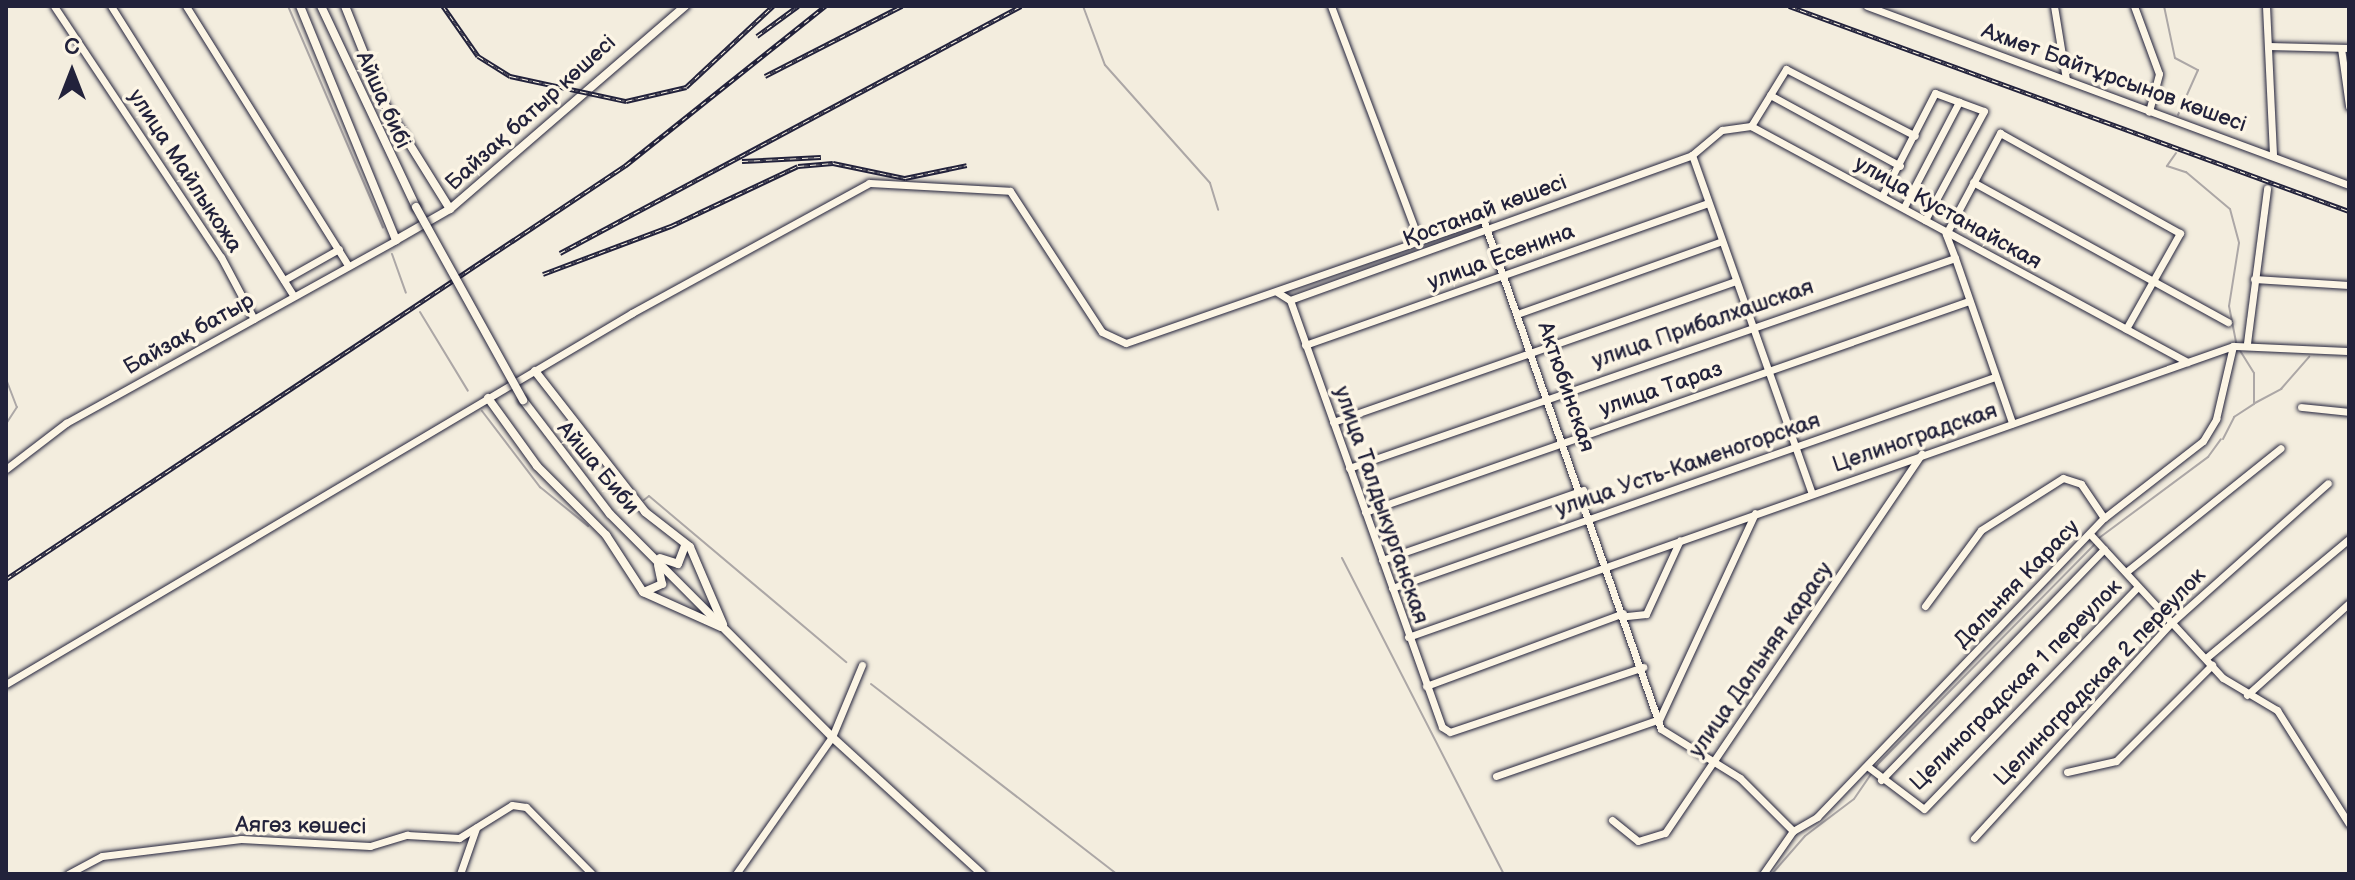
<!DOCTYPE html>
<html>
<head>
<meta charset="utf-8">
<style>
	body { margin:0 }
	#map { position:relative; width:2355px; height:880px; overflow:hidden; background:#f3edde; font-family:"Balsamiq Sans",sans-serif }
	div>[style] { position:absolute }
	.stream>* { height:2px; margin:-1px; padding:0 1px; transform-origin:1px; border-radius:1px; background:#aca7a6 }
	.roads { filter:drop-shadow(0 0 2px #22223b) drop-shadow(0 0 2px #22223b) }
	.minor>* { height:7px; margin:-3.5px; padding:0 3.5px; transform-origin:3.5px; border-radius:3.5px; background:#fcf5e5 }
	.major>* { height:8px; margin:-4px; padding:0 4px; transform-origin:4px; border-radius:4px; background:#fcf5e5 }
	.rail>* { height:5px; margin-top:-2.5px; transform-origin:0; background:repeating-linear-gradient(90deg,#fcf5e5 0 6px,#22223b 0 12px); box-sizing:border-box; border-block:2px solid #22223b }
	.bridges { filter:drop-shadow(0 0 2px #22223b) drop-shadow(0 0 2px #22223b) }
	.major-bridge>* { height:8px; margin:-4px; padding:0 4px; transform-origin:4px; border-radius:4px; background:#fcf5e5 }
	span { translate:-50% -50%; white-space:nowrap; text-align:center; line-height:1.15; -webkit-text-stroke:7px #fcf5e5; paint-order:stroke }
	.street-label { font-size:22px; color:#22223b }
	.frame { position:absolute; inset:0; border:8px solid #22223b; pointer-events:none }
	.north { position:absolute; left:32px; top:32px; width:80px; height:80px; -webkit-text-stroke:6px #fcf5e5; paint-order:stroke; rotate:0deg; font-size:22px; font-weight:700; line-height:32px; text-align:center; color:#22223b }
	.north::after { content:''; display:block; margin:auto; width:28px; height:36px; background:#22223b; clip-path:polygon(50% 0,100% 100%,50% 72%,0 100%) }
</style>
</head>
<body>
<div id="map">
	<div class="stream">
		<i style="left:288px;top:6px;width:241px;rotate:66.8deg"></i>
		<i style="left:1083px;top:6px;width:63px;rotate:69.6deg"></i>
		<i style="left:1105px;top:65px;width:158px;rotate:48.3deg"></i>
		<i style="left:1210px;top:183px;width:28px;rotate:73deg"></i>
		<i style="left:2164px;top:6px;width:53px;rotate:78.1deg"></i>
		<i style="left:2175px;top:58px;width:26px;rotate:28deg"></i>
		<i style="left:2198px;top:70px;width:49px;rotate:114deg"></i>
		<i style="left:2176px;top:153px;width:16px;rotate:125deg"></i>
		<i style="left:2167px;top:166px;width:20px;rotate:18deg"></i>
		<i style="left:2186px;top:172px;width:57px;rotate:40.1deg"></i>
		<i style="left:2230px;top:209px;width:35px;rotate:75deg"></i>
		<i style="left:2239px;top:243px;width:64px;rotate:99deg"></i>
		<i style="left:2229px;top:306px;width:38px;rotate:79deg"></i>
		<i style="left:392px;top:254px;width:41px;rotate:70.3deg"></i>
		<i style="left:420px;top:312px;width:92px;rotate:58.7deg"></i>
		<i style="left:6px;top:379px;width:30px;rotate:69deg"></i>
		<i style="left:17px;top:407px;width:20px;rotate:123deg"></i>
		<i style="left:2255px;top:403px;width:30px;rotate:-28deg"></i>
		<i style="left:2281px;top:389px;width:43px;rotate:-48.8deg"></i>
		<i style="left:482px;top:411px;width:96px;rotate:52.7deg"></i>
		<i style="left:540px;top:487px;width:62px;rotate:39.1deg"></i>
		<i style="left:2223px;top:439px;width:25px;rotate:-63deg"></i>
		<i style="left:2234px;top:417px;width:24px;rotate:-33deg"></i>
		<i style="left:2254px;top:404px;width:31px;rotate:-90deg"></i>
		<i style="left:2254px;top:373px;width:28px;rotate:-122deg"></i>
		<i style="left:644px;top:500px;width:6px;rotate:-39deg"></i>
		<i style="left:649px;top:496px;width:258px;rotate:40.1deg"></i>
		<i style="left:2099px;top:538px;width:136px;rotate:-36.6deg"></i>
		<i style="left:2208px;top:457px;width:22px;rotate:-54deg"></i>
		<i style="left:1342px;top:558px;width:355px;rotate:62.9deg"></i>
		<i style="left:871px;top:684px;width:311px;rotate:37.7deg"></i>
		<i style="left:1772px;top:874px;width:50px;rotate:-49deg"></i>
		<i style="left:1805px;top:836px;width:61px;rotate:-37.1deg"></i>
		<i style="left:1854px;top:799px;width:42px;rotate:-55.6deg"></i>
		<i style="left:1878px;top:764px;width:309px;rotate:-45.4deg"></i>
	</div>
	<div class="roads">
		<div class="minor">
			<i style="left:54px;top:6px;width:301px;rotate:56.4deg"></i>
			<i style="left:221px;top:257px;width:70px;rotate:62deg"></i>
			<i style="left:111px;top:6px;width:342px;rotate:57.8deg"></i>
			<i style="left:186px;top:6px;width:304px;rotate:58deg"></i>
			<i style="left:1331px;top:6px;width:250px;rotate:69.4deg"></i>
			<i style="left:1867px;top:6px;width:514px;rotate:20.37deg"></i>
			<i style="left:2054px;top:6px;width:74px;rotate:80.7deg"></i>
			<i style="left:2134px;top:6px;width:72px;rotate:69.8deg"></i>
			<i style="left:2159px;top:74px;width:39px;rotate:105deg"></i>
			<i style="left:2266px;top:6px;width:149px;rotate:87.3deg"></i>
			<i style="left:2268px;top:46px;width:81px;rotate:1.4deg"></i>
			<i style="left:2341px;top:48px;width:59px;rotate:82.1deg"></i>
			<i style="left:1770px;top:95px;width:148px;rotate:28.6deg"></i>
			<i style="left:1751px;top:126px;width:67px;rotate:-58.4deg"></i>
			<i style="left:1786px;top:69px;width:145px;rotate:27.4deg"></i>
			<i style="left:1692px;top:155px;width:359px;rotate:70.5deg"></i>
			<i style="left:1973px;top:182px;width:291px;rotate:28.8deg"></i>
			<i style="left:1882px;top:196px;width:116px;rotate:-62.8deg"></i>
			<i style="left:1935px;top:93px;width:52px;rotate:20.2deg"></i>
			<i style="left:1984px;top:111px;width:124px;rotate:118.4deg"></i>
			<i style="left:1904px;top:207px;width:119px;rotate:-62.4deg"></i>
			<i style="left:1955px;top:258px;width:175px;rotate:70.9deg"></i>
			<i style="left:2254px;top:279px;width:95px;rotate:3.6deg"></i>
			<i style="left:284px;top:280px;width:63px;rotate:-29.4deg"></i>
			<i style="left:1277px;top:292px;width:15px;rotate:32deg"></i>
			<i style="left:1290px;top:300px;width:453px;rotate:70.4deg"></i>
			<i style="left:1442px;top:727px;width:9px;rotate:32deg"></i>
			<i style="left:1450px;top:732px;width:204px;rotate:-18.6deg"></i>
			<i style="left:1290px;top:300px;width:427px;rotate:-19.8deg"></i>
			<i style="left:1692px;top:155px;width:39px;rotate:-40deg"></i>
			<i style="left:1722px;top:130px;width:29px;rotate:-8deg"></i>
			<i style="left:1751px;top:126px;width:496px;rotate:28.4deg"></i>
			<i style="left:1520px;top:313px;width:214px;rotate:-19.6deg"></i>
			<i style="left:2247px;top:343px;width:156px;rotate:-82.6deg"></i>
			<i style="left:1305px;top:345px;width:427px;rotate:-19.4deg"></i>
			<i style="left:2301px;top:407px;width:48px;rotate:5.9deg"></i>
			<i style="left:1333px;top:422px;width:427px;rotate:-19.3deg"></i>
			<i style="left:1349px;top:468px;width:641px;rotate:-19.11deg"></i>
			<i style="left:1955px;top:258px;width:26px;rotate:-111deg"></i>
			<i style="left:1946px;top:234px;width:115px;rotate:-61.9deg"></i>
			<i style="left:2000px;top:133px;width:206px;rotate:29.1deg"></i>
			<i style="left:2180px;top:233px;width:110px;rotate:119.4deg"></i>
			<i style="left:6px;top:469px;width:76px;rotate:-37.5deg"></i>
			<i style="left:66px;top:423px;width:377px;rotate:-29deg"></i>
			<i style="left:1365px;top:512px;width:640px;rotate:-19.26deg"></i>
			<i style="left:2090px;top:534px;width:196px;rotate:47.3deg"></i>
			<i style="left:2223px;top:678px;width:63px;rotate:30.7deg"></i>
			<i style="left:2277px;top:710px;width:135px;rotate:57.7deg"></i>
			<i style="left:1382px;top:560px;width:213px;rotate:-19.2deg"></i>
			<i style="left:2126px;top:572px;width:198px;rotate:-38.7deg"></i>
			<i style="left:1392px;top:588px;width:639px;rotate:-19.29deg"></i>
			<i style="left:1925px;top:606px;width:94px;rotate:-53.6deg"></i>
			<i style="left:1981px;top:530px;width:97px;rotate:-32.4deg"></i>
			<i style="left:2063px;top:478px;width:19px;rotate:18deg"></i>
			<i style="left:2081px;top:484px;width:41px;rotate:55.9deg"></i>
			<i style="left:1627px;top:616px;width:19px;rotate:-6deg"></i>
			<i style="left:1646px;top:614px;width:81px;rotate:-65.3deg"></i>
			<i style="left:1408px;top:637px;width:875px;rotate:-19.43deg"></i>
			<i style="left:2233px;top:346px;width:116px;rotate:2.5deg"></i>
			<i style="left:2206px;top:658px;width:186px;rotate:-39.8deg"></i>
			<i style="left:6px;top:684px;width:728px;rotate:-30.65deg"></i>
			<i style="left:632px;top:313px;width:270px;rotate:-28.7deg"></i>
			<i style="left:869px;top:183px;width:141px;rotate:3.2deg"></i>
			<i style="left:1010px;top:191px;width:168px;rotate:56.9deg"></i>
			<i style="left:1102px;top:332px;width:26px;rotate:25deg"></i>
			<i style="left:1126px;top:343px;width:378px;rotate:-19.2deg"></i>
			<i style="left:1483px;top:219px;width:540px;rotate:70.76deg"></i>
			<i style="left:1661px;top:729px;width:93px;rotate:31.8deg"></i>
			<i style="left:1740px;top:778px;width:75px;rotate:45deg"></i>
			<i style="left:1426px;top:686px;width:210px;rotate:-20.3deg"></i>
			<i style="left:2247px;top:695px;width:137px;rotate:-42deg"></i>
			<i style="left:1659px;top:720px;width:228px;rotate:-65.1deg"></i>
			<i style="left:1867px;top:766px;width:71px;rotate:37deg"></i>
			<i style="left:1924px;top:809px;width:308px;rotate:-46.1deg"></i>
			<i style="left:2067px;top:772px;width:50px;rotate:-12.7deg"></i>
			<i style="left:2116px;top:761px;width:136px;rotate:-45deg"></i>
			<i style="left:1496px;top:776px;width:170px;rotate:-19.2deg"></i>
			<i style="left:1881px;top:780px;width:321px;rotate:-46deg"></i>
			<i style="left:1612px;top:820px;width:33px;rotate:39deg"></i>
			<i style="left:1638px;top:841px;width:28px;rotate:-17deg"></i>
			<i style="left:1665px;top:833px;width:458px;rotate:-55.9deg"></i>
			<i style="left:1974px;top:838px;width:292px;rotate:-47.5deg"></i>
			<i style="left:2171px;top:623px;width:210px;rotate:-41.7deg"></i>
			<i style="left:68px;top:874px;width:38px;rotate:-28deg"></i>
			<i style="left:102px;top:856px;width:140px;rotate:-7deg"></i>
			<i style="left:241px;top:839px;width:129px;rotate:3.1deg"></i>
			<i style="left:370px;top:846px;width:39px;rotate:-17deg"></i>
			<i style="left:407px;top:835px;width:52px;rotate:3.3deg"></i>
			<i style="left:459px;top:838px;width:62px;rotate:-31.9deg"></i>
			<i style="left:512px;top:805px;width:14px;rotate:8deg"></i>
			<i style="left:526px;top:807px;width:94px;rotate:45.4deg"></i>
			<i style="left:460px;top:874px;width:49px;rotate:-70.8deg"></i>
			<i style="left:736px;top:874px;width:167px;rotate:-55deg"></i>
			<i style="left:832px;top:737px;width:78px;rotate:-67.4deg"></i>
			<i style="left:1763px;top:874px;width:52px;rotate:-55.1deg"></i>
			<i style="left:1793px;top:831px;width:28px;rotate:-30deg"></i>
			<i style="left:1817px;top:817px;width:414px;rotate:-46.2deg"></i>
			<i style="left:2104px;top:518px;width:125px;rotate:-37.9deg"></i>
			<i style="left:2203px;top:441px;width:26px;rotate:-59deg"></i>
			<i style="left:2216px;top:419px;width:75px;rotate:-76.9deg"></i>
		</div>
		<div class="major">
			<i style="left:300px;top:6px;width:253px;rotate:67.7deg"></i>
			<i style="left:396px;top:240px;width:62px;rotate:-29.9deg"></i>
			<i style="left:450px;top:209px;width:311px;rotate:-40.8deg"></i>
			<i style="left:321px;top:6px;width:222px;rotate:64.7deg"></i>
			<i style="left:345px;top:6px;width:105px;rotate:68.1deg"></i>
			<i style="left:384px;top:103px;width:125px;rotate:58.1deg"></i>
			<i style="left:535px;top:371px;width:179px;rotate:52deg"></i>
			<i style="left:645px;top:512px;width:57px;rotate:37.9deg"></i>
			<i style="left:690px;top:547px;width:84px;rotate:66.8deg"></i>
			<i style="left:488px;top:398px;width:84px;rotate:54.2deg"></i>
			<i style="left:537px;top:466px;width:98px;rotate:45deg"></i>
			<i style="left:606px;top:535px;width:68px;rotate:57deg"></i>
			<i style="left:643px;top:592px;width:85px;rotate:24.2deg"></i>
			<i style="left:523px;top:400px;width:143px;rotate:52.7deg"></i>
			<i style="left:610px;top:514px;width:315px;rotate:45.1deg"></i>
			<i style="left:832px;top:737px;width:203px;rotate:42.4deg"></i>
			<i style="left:660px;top:558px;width:19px;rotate:18deg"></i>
			<i style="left:678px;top:564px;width:19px;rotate:-69deg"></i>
			<i style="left:644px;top:592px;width:20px;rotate:-24deg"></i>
			<i style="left:662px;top:584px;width:19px;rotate:-102deg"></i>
		</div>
	</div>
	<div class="rail">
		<i style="left:443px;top:6px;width:61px;rotate:55deg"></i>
		<i style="left:478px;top:56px;width:38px;rotate:32deg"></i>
		<i style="left:510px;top:76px;width:119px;rotate:12.2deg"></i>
		<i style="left:626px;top:101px;width:62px;rotate:-13.1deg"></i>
		<i style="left:686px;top:87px;width:119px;rotate:-43deg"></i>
		<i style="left:1789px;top:6px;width:596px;rotate:20.11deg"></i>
		<i style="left:757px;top:36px;width:51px;rotate:-36.2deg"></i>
		<i style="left:765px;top:76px;width:154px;rotate:-27.1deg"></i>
		<i style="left:742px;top:161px;width:79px;rotate:-2.9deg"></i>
		<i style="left:560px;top:253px;width:523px;rotate:-28.18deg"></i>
		<i style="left:543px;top:274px;width:137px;rotate:-20.6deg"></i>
		<i style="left:671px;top:226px;width:140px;rotate:-25.3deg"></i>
		<i style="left:798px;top:166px;width:35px;rotate:-5deg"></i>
		<i style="left:833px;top:163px;width:74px;rotate:11.8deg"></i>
		<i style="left:905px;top:178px;width:63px;rotate:-11.8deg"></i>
		<i style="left:6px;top:579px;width:746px;rotate:-33.73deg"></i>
		<i style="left:626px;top:165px;width:255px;rotate:-38.6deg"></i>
	</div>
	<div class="bridges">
		<div class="major-bridge">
			<i style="left:416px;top:207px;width:221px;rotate:61deg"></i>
		</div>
	</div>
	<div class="street-label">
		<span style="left:2114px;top:78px;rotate:20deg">Ахмет Байтұрсынов көшесі</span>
		<span style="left:383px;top:100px;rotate:66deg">Айша бибі</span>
		<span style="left:531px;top:113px;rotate:-42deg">Байзақ батыр көшесі</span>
		<span style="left:185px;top:171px;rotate:57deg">улица Майлыкожа</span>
		<span style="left:1485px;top:211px;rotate:-20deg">Қостанай көшесі</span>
		<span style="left:1948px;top:213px;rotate:29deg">улица Кустанайская</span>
		<span style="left:1501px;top:257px;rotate:-20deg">улица Есенина</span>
		<span style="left:1703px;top:324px;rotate:-19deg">улица Прибалхашская</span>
		<span style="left:189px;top:334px;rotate:-29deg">Байзақ батыр</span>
		<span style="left:1566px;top:387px;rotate:71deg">Актюбинская</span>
		<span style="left:1661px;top:389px;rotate:-19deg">улица Тараз</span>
		<span style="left:1915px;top:438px;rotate:-19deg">Целиноградская</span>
		<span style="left:1688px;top:465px;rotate:-19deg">улица Усть-Каменогорская</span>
		<span style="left:598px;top:468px;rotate:50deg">Айша Биби</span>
		<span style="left:1381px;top:505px;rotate:71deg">улица Талдыкурганская</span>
		<span style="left:2017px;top:584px;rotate:-46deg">Дальняя Карасу</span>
		<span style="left:1761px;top:660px;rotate:-55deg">улица Дальняя карасу</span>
		<span style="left:2100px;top:677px;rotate:-46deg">Целиноградская 2 переулок</span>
		<span style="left:2016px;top:685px;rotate:-45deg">Целиноградская 1 переулок</span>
		<span style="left:301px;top:826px;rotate:1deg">Аягөз көшесі</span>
	</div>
	<div class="frame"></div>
	<div class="north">С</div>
</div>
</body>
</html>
